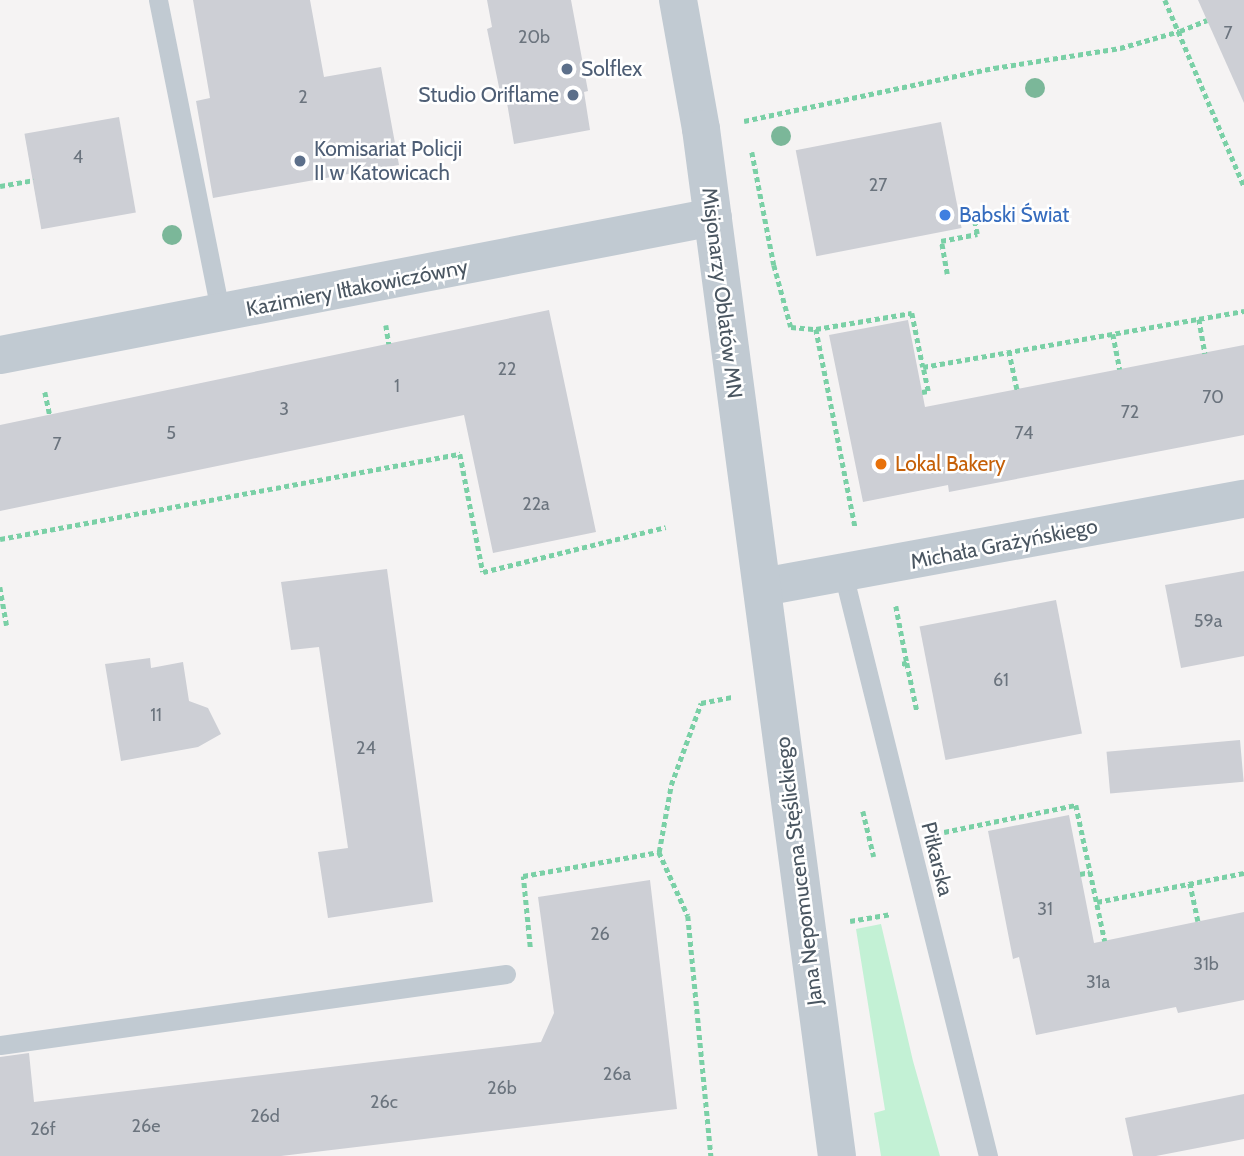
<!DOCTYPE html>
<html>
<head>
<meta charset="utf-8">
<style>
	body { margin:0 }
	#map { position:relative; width:1244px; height:1156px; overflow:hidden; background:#f5f3f3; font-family:Cabin,sans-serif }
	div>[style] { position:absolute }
	.green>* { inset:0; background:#c3f1d5 }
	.building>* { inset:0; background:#cdcfd5; transform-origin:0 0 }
	.path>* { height:4.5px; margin-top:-2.25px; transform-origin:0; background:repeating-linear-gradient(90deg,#7ad0a6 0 5px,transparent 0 8.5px) }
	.service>* { height:19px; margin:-9.5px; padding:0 9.5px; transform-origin:9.5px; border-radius:9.5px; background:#c1cad2 }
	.minor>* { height:38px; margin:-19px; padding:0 19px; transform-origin:19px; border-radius:19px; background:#c1cad2 }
	.tertiary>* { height:38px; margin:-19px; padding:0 19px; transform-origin:19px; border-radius:19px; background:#c1cad2 }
	.trees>* { width:20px; height:20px; margin:-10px; border-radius:50%; background:#7bb799 }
	.dots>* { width:19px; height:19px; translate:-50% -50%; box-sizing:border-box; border:4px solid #fff; border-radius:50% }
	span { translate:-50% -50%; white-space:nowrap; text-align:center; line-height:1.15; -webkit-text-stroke:5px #fff; paint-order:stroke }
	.number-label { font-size:18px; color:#6b747e }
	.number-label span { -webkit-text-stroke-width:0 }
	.service-label { font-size:21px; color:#4e5e75 }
	.left { translate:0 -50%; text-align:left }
	.right { translate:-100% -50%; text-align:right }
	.shop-label { font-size:21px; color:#366cbe }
	.street-label { font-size:21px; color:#4a5661 }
	.food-label { font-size:21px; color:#c56008 }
</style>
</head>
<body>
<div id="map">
	<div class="green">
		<i style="clip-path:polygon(881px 924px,913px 1061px,940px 1156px,881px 1156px,874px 1113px,885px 1110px,856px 929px)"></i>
	</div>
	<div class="building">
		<i style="clip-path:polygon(193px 0,310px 0,324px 77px,381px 67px,399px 165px,213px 198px,196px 101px,210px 98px)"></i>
		<i style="clip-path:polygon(487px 0,571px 0,588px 91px,584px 92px,590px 130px,514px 144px,505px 91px,500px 92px,487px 29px,492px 27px)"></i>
		<i style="clip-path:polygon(1198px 0,1244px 0,1244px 103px)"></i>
		<i style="left:119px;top:117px;width:97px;height:96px;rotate:80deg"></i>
		<i style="left:941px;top:122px;width:108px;height:148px;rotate:79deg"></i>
		<i style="clip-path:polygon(549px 310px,596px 532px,493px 553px,464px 415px,0 511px,0 425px)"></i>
		<i style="clip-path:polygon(908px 320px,925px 407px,1244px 345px,1244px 435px,949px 492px,948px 485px,863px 502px,829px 335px)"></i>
		<i style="clip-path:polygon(387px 569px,433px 902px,328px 918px,318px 852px,348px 848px,319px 647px,291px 650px,281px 582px)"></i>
		<i style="clip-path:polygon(1244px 571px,1244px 656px,1181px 668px,1165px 585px)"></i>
		<i style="left:1056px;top:600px;width:136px;height:139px;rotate:79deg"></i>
		<i style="clip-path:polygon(150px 658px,151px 668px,183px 662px,189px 701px,208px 708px,221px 734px,198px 747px,121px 761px,105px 664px)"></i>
		<i style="left:1240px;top:740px;width:42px;height:134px;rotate:85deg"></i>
		<i style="clip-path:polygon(1069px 815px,1094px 943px,1244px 912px,1244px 1000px,1178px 1013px,1176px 1007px,1036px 1035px,1019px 957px,1013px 959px,988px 831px)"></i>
		<i style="clip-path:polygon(650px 880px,677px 1109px,281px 1156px,0 1156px,0 1057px,29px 1053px,34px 1102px,541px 1042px,554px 1013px,538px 897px)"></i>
		<i style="clip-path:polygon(1244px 1094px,1244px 1139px,1156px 1156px,1133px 1156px,1125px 1118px)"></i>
	</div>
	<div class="path">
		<i style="left:1165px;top:0;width:202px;rotate:67deg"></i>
		<i style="left:744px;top:121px;width:256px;rotate:-12deg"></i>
		<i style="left:994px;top:68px;width:128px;rotate:-9deg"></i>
		<i style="left:1120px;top:48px;width:62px;rotate:-15.8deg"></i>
		<i style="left:1180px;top:31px;width:29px;rotate:-22deg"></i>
		<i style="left:752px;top:152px;width:115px;rotate:79deg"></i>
		<i style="left:774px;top:265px;width:64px;rotate:74.7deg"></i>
		<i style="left:791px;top:327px;width:25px;rotate:5deg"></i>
		<i style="left:816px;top:329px;width:201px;rotate:78.8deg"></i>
		<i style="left:0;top:186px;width:34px;rotate:-10deg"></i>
		<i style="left:947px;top:274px;width:34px;rotate:-100deg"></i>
		<i style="left:941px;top:241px;width:37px;rotate:-11deg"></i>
		<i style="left:977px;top:234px;width:15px;rotate:-101deg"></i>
		<i style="left:974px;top:219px;width:15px;rotate:172deg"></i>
		<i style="left:1199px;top:319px;width:35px;rotate:80deg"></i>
		<i style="left:386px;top:325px;width:19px;rotate:81deg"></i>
		<i style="left:816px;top:329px;width:97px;rotate:-9.5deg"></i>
		<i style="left:912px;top:313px;width:55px;rotate:78.5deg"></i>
		<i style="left:923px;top:367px;width:326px;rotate:-9.9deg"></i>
		<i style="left:1113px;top:334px;width:36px;rotate:79deg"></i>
		<i style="left:1009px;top:351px;width:40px;rotate:78deg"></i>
		<i style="left:45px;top:392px;width:24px;rotate:78deg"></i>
		<i style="left:922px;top:392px;width:6px;rotate:-9deg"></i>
		<i style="left:928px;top:391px;width:25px;rotate:-102deg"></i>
		<i style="left:0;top:539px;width:468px;rotate:-10.5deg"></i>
		<i style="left:460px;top:454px;width:120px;rotate:79deg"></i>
		<i style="left:483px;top:572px;width:188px;rotate:-13.8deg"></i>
		<i style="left:0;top:587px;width:39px;rotate:80deg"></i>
		<i style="left:896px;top:606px;width:58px;rotate:79.1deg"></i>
		<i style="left:907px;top:663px;width:7px;rotate:164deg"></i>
		<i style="left:907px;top:663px;width:49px;rotate:78.2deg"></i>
		<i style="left:863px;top:811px;width:47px;rotate:76.6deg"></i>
		<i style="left:944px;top:832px;width:135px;rotate:-11.6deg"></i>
		<i style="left:1076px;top:805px;width:139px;rotate:78deg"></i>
		<i style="left:659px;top:852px;width:70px;rotate:65.6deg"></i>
		<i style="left:688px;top:916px;width:241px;rotate:84.5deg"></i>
		<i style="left:1080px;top:874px;width:10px;rotate:-11deg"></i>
		<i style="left:1190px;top:883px;width:39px;rotate:78deg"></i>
		<i style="left:1097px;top:902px;width:150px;rotate:-11.2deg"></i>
		<i style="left:850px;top:921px;width:42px;rotate:-9.7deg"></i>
		<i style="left:530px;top:947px;width:71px;rotate:-95.6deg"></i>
		<i style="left:523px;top:876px;width:138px;rotate:-10deg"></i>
		<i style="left:659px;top:852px;width:68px;rotate:-79.8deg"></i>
		<i style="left:671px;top:785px;width:87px;rotate:-69.9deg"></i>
		<i style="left:701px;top:703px;width:32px;rotate:-11deg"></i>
	</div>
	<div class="service">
		<i style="left:158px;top:0;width:321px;rotate:78.7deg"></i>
		<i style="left:843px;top:573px;width:601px;rotate:76.03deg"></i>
		<i style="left:0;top:1045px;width:511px;rotate:-7.99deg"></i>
	</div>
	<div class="minor">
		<i style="left:0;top:355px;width:726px;rotate:-10.95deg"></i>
		<i style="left:763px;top:587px;width:489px;rotate:-10.4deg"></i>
	</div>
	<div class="tertiary">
		<i style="left:678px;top:0;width:131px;rotate:79.9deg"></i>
		<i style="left:701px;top:129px;width:1036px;rotate:82.46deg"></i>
	</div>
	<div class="trees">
		<i style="left:1035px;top:88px"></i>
		<i style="left:781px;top:136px"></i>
		<i style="left:172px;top:235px"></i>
	</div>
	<div class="dots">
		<i style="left:567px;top:69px;background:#5c6f8a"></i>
		<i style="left:573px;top:95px;background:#5c6f8a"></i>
		<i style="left:300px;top:161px;background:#5c6f8a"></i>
		<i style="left:945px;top:215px;background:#3f7fe0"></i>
		<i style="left:881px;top:464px;background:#e8710a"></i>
	</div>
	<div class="number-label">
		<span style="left:1228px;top:33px">7</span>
		<span style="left:534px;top:37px">20b</span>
		<span style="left:303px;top:97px">2</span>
		<span style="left:78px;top:157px">4</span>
		<span style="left:878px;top:185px">27</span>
		<span style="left:507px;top:369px">22</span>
		<span style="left:397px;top:386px">1</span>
		<span style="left:1213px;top:397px">70</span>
		<span style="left:284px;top:409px">3</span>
		<span style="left:1130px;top:412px">72</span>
		<span style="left:171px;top:433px">5</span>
		<span style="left:1024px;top:433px">74</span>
		<span style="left:57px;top:444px">7</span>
		<span style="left:536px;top:504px">22a</span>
		<span style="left:1208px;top:621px">59a</span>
		<span style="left:1001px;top:680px">61</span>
		<span style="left:156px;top:715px">11</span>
		<span style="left:366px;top:748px">24</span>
		<span style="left:1045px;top:909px">31</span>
		<span style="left:600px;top:934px">26</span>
		<span style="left:1206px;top:964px">31b</span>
		<span style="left:1098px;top:982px">31a</span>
		<span style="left:617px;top:1074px">26a</span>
		<span style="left:502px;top:1088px">26b</span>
		<span style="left:384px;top:1102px">26c</span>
		<span style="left:265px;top:1116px">26d</span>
		<span style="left:146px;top:1126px">26e</span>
		<span style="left:43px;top:1129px">26f</span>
	</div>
	<div class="service-label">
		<span class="left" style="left:581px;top:69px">Solflex</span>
		<span class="right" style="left:559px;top:95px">Studio Oriflame</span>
		<span class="left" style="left:314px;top:161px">Komisariat Policji<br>II w Katowicach</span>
	</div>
	<div class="shop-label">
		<span class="left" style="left:959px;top:215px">Babski Świat</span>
	</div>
	<div class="street-label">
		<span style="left:357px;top:288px;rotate:-11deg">Kazimiery Iłłakowiczówny</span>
		<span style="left:722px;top:293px;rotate:83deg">Misjonarzy Oblatów MN</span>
		<span style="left:1004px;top:544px;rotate:-11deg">Michała Grażyńskiego</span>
		<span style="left:937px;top:859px;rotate:76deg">Piłkarska</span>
		<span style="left:799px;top:871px;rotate:-97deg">Jana Nepomucena Stęślickiego</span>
	</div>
	<div class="food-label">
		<span class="left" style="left:895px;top:464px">Lokal Bakery</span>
	</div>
</div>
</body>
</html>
